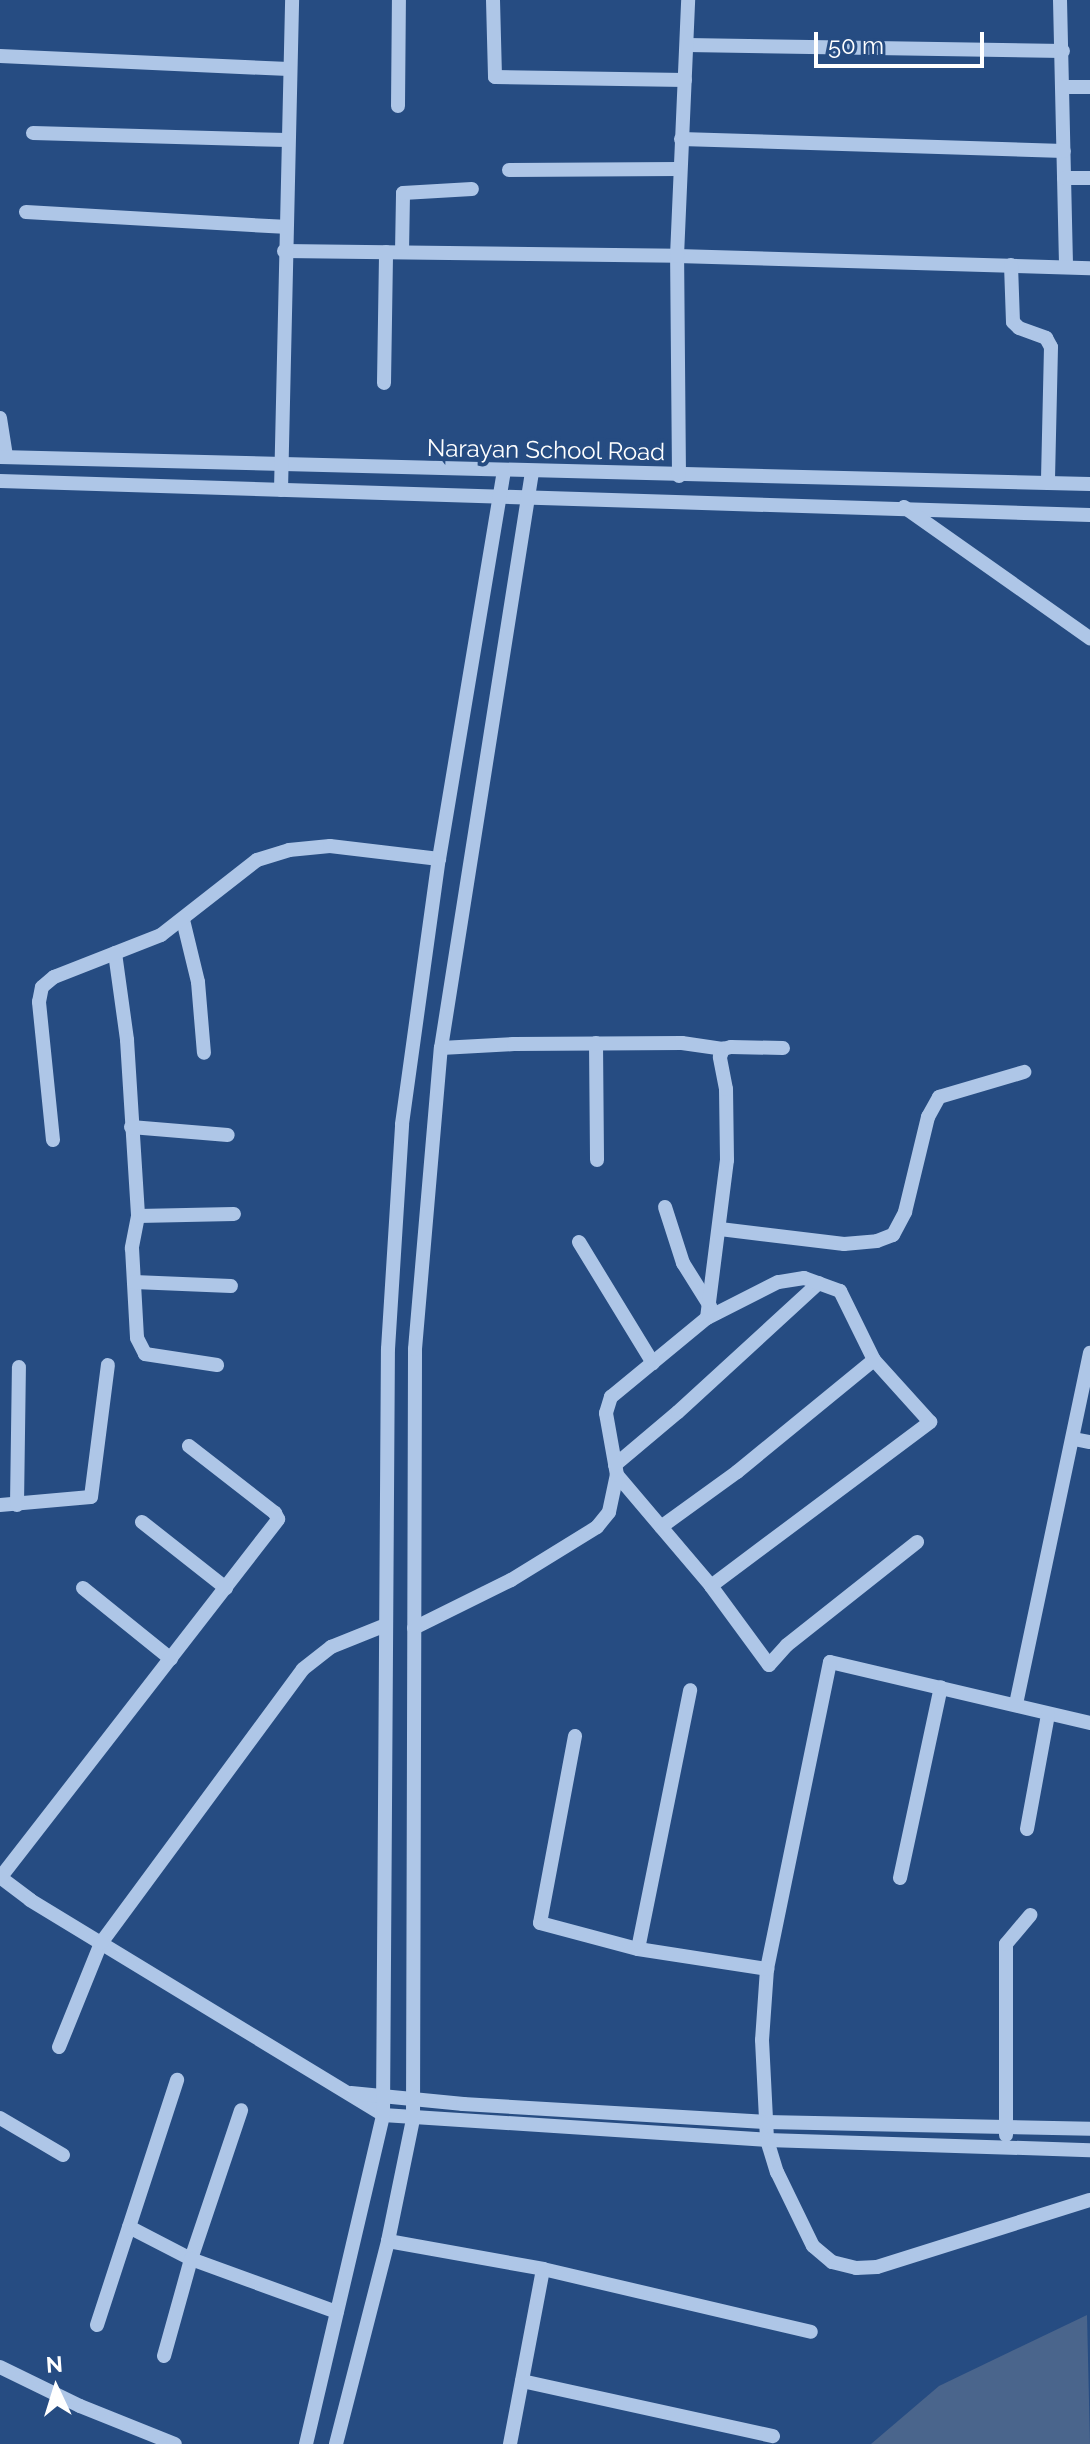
<!DOCTYPE html>
<html>
<head>
<meta charset="utf-8">
<style>
	body { margin:0 }
	#map { position:relative; width:1090px; height:2444px; overflow:hidden; background:#264c82; font-family:Raleway,sans-serif }
	div>[style] { position:absolute }
	.water>* { inset:0; background:#4a658c }
	.minor>* { height:14px; margin:-7px; padding:0 7px; transform-origin:7px; border-radius:7px; background:#aec6e7 }
	span { translate:-50% -50%; white-space:nowrap; text-align:center; line-height:1.15; -webkit-text-stroke:8px #264c82; paint-order:stroke }
	.street-label { font-size:24px; color:#fff }
	.north { position:absolute; left:16px; top:2348px; width:80px; height:80px; -webkit-text-stroke:6px #264c82; paint-order:stroke; rotate:356deg; font-size:22px; font-weight:700; line-height:32px; text-align:center; color:#fff }
	.north::after { content:''; display:block; margin:auto; width:28px; height:36px; background:#fff; clip-path:polygon(50% 0,100% 100%,50% 72%,0 100%) }
	.scale { position:absolute; left:814px; top:32px; width:170px; height:36px; box-sizing:border-box; border:4px solid #fff; border-top:0; padding-left:10px; font-size:24px; line-height:28px; white-space:nowrap; color:#fff; -webkit-text-stroke:6px #264c82; paint-order:stroke }
</style>
</head>
<body>
<div id="map">
	<div class="water">
		<i style="clip-path:polygon(1087px 2315px,1090px 2444px,871px 2444px,939px 2386px)"></i>
	</div>
	<div class="minor">
		<i style="left:493px;top:0;width:77px;rotate:88.5deg"></i>
		<i style="left:495px;top:77px;width:190px;rotate:0.9deg"></i>
		<i style="left:1060px;top:0;width:267px;rotate:88.7deg"></i>
		<i style="left:687px;top:45px;width:376px;rotate:0.9deg"></i>
		<i style="left:0;top:56px;width:289px;rotate:2.6deg"></i>
		<i style="left:1063px;top:87px;width:27px"></i>
		<i style="left:398px;top:106px;width:106px;rotate:-89.5deg"></i>
		<i style="left:33px;top:133px;width:254px;rotate:1.6deg"></i>
		<i style="left:681px;top:139px;width:383px;rotate:1.8deg"></i>
		<i style="left:509px;top:170px;width:170px;rotate:-0.3deg"></i>
		<i style="left:1064px;top:178px;width:26px"></i>
		<i style="left:26px;top:212px;width:258px;rotate:3.3deg"></i>
		<i style="left:284px;top:251px;width:393px;rotate:0.7deg"></i>
		<i style="left:677px;top:256px;width:413px;rotate:1.7deg"></i>
		<i style="left:402px;top:252px;width:59px;rotate:-89deg"></i>
		<i style="left:403px;top:193px;width:69px;rotate:-3.3deg"></i>
		<i style="left:1011px;top:265px;width:57px;rotate:88deg"></i>
		<i style="left:1013px;top:322px;width:8px;rotate:45deg"></i>
		<i style="left:1019px;top:328px;width:29px;rotate:20deg"></i>
		<i style="left:1046px;top:338px;width:10px;rotate:61deg"></i>
		<i style="left:1051px;top:347px;width:136px;rotate:91.3deg"></i>
		<i style="left:384px;top:383px;width:131px;rotate:-89.1deg"></i>
		<i style="left:0;top:418px;width:39px;rotate:81deg"></i>
		<i style="left:0;top:457px;width:1090px;rotate:1.42deg"></i>
		<i style="left:679px;top:476px;width:220px;rotate:-90.5deg"></i>
		<i style="left:677px;top:256px;width:256px;rotate:-87.5deg"></i>
		<i style="left:0;top:481px;width:1091px;rotate:1.79deg"></i>
		<i style="left:281px;top:490px;width:490px;rotate:-88.7deg"></i>
		<i style="left:904px;top:507px;width:228px;rotate:35.2deg"></i>
		<i style="left:183px;top:920px;width:64px;rotate:76.4deg"></i>
		<i style="left:198px;top:982px;width:71px;rotate:85.2deg"></i>
		<i style="left:115px;top:953px;width:88px;rotate:82.1deg"></i>
		<i style="left:127px;top:1040px;width:176px;rotate:86.4deg"></i>
		<i style="left:138px;top:1216px;width:33px;rotate:101deg"></i>
		<i style="left:132px;top:1248px;width:90px;rotate:86.8deg"></i>
		<i style="left:137px;top:1338px;width:18px;rotate:63deg"></i>
		<i style="left:145px;top:1354px;width:73px;rotate:8.7deg"></i>
		<i style="left:596px;top:1043px;width:117px;rotate:89.5deg"></i>
		<i style="left:441px;top:1048px;width:73px;rotate:-3.1deg"></i>
		<i style="left:514px;top:1044px;width:168px;rotate:-0.3deg"></i>
		<i style="left:682px;top:1043px;width:41px;rotate:8.3deg"></i>
		<i style="left:131px;top:1127px;width:97px;rotate:4.7deg"></i>
		<i style="left:53px;top:1140px;width:139px;rotate:-95.8deg"></i>
		<i style="left:39px;top:1002px;width:15px;rotate:-79deg"></i>
		<i style="left:42px;top:987px;width:16px;rotate:-40deg"></i>
		<i style="left:54px;top:977px;width:115px;rotate:-21.4deg"></i>
		<i style="left:161px;top:935px;width:122px;rotate:-38deg"></i>
		<i style="left:257px;top:860px;width:34px;rotate:-17deg"></i>
		<i style="left:289px;top:850px;width:41px;rotate:-5.6deg"></i>
		<i style="left:330px;top:846px;width:110px;rotate:6.8deg"></i>
		<i style="left:665px;top:1207px;width:59px;rotate:72.2deg"></i>
		<i style="left:683px;top:1263px;width:51px;rotate:57.9deg"></i>
		<i style="left:138px;top:1216px;width:96px;rotate:-1.2deg"></i>
		<i style="left:720px;top:1229px;width:125px;rotate:6.9deg"></i>
		<i style="left:844px;top:1244px;width:33px;rotate:-5deg"></i>
		<i style="left:877px;top:1241px;width:17px;rotate:-21deg"></i>
		<i style="left:893px;top:1235px;width:26px;rotate:-62deg"></i>
		<i style="left:905px;top:1212px;width:98px;rotate:-76.4deg"></i>
		<i style="left:928px;top:1117px;width:23px;rotate:-61deg"></i>
		<i style="left:939px;top:1097px;width:89px;rotate:-16.4deg"></i>
		<i style="left:579px;top:1242px;width:142px;rotate:58.6deg"></i>
		<i style="left:134px;top:1282px;width:97px;rotate:2.4deg"></i>
		<i style="left:1074px;top:1439px;width:16px;rotate:11deg"></i>
		<i style="left:615px;top:1465px;width:82px;rotate:-40.1deg"></i>
		<i style="left:678px;top:1412px;width:191px;rotate:-42.5deg"></i>
		<i style="left:617px;top:1475px;width:145px;rotate:49.7deg"></i>
		<i style="left:711px;top:1586px;width:98px;rotate:53.7deg"></i>
		<i style="left:769px;top:1665px;width:27px;rotate:-48deg"></i>
		<i style="left:787px;top:1645px;width:166px;rotate:-38.4deg"></i>
		<i style="left:0;top:1505px;width:91px;rotate:-5deg"></i>
		<i style="left:91px;top:1497px;width:133px;rotate:-82.7deg"></i>
		<i style="left:17px;top:1505px;width:138px;rotate:-89.2deg"></i>
		<i style="left:142px;top:1522px;width:107px;rotate:38.2deg"></i>
		<i style="left:661px;top:1527px;width:94px;rotate:-35.9deg"></i>
		<i style="left:737px;top:1472px;width:177px;rotate:-39.3deg"></i>
		<i style="left:874px;top:1360px;width:77px;rotate:-116.2deg"></i>
		<i style="left:840px;top:1291px;width:38px;rotate:-160deg"></i>
		<i style="left:804px;top:1278px;width:26px;rotate:171deg"></i>
		<i style="left:778px;top:1282px;width:80px;rotate:153.1deg"></i>
		<i style="left:711px;top:1586px;width:274px;rotate:-36.8deg"></i>
		<i style="left:930px;top:1422px;width:84px;rotate:-132.1deg"></i>
		<i style="left:83px;top:1588px;width:113px;rotate:38.9deg"></i>
		<i style="left:414px;top:1628px;width:108px;rotate:-26.3deg"></i>
		<i style="left:511px;top:1580px;width:101px;rotate:-31.6deg"></i>
		<i style="left:597px;top:1527px;width:19px;rotate:-51deg"></i>
		<i style="left:609px;top:1512px;width:38px;rotate:-78deg"></i>
		<i style="left:617px;top:1475px;width:63px;rotate:-100.1deg"></i>
		<i style="left:606px;top:1413px;width:17px;rotate:-73deg"></i>
		<i style="left:611px;top:1397px;width:124px;rotate:-39.5deg"></i>
		<i style="left:707px;top:1318px;width:159px;rotate:-82.8deg"></i>
		<i style="left:727px;top:1160px;width:71px;rotate:-90.8deg"></i>
		<i style="left:726px;top:1089px;width:33px;rotate:-101deg"></i>
		<i style="left:720px;top:1057px;width:9px;rotate:-69deg"></i>
		<i style="left:723px;top:1049px;width:8px;rotate:-14deg"></i>
		<i style="left:731px;top:1047px;width:52px;rotate:1.1deg"></i>
		<i style="left:1016px;top:1704px;width:359px;rotate:-78.1deg"></i>
		<i style="left:1090px;top:1723px;width:267px;rotate:-166.8deg"></i>
		<i style="left:830px;top:1662px;width:313px;rotate:101.6deg"></i>
		<i style="left:767px;top:1969px;width:71px;rotate:94deg"></i>
		<i style="left:762px;top:2040px;width:100px;rotate:87.1deg"></i>
		<i style="left:767px;top:2140px;width:34px;rotate:73deg"></i>
		<i style="left:777px;top:2172px;width:82px;rotate:64.1deg"></i>
		<i style="left:813px;top:2246px;width:25px;rotate:40deg"></i>
		<i style="left:832px;top:2262px;width:25px;rotate:14deg"></i>
		<i style="left:856px;top:2268px;width:21px;rotate:-3deg"></i>
		<i style="left:877px;top:2267px;width:223px;rotate:-17.5deg"></i>
		<i style="left:575px;top:1736px;width:190px;rotate:100.6deg"></i>
		<i style="left:540px;top:1923px;width:101px;rotate:14.9deg"></i>
		<i style="left:638px;top:1949px;width:131px;rotate:8.8deg"></i>
		<i style="left:1027px;top:1829px;width:116px;rotate:-79.6deg"></i>
		<i style="left:0;top:1877px;width:38px;rotate:37deg"></i>
		<i style="left:30px;top:1900px;width:413px;rotate:31.3deg"></i>
		<i style="left:383px;top:2115px;width:385px;rotate:3.7deg"></i>
		<i style="left:767px;top:2140px;width:323px;rotate:1.8deg"></i>
		<i style="left:0;top:1878px;width:454px;rotate:-52.2deg"></i>
		<i style="left:278px;top:1519px;width:7px;rotate:-117deg"></i>
		<i style="left:275px;top:1513px;width:109px;rotate:-142.1deg"></i>
		<i style="left:900px;top:1878px;width:195px;rotate:-77.9deg"></i>
		<i style="left:638px;top:1949px;width:264px;rotate:-78.6deg"></i>
		<i style="left:59px;top:2047px;width:112px;rotate:-68deg"></i>
		<i style="left:101px;top:1943px;width:340px;rotate:-53.6deg"></i>
		<i style="left:303px;top:1669px;width:36px;rotate:-38deg"></i>
		<i style="left:331px;top:1647px;width:59px;rotate:-21.8deg"></i>
		<i style="left:351px;top:2093px;width:113px;rotate:5.6deg"></i>
		<i style="left:463px;top:2104px;width:304px;rotate:3.4deg"></i>
		<i style="left:766px;top:2122px;width:324px;rotate:1.2deg"></i>
		<i style="left:0;top:2118px;width:73px;rotate:30.4deg"></i>
		<i style="left:1006px;top:2135px;width:191px;rotate:-90deg"></i>
		<i style="left:1006px;top:1944px;width:38px;rotate:-50deg"></i>
		<i style="left:129px;top:2227px;width:70px;rotate:27.3deg"></i>
		<i style="left:191px;top:2259px;width:157px;rotate:-71.4deg"></i>
		<i style="left:388px;top:2241px;width:158px;rotate:10.2deg"></i>
		<i style="left:543px;top:2269px;width:275px;rotate:13.2deg"></i>
		<i style="left:97px;top:2325px;width:258px;rotate:-71.9deg"></i>
		<i style="left:164px;top:2356px;width:101px;rotate:-74.4deg"></i>
		<i style="left:191px;top:2259px;width:155px;rotate:20deg"></i>
		<i style="left:0;top:2367px;width:89px;rotate:26deg"></i>
		<i style="left:80px;top:2406px;width:102px;rotate:21.8deg"></i>
		<i style="left:522px;top:2381px;width:257px;rotate:12.4deg"></i>
		<i style="left:306px;top:2444px;width:338px;rotate:-76.8deg"></i>
		<i style="left:383px;top:2115px;width:766px;rotate:-89.63deg"></i>
		<i style="left:388px;top:1349px;width:225px;rotate:-86.4deg"></i>
		<i style="left:402px;top:1124px;width:268px;rotate:-82.1deg"></i>
		<i style="left:439px;top:859px;width:393px;rotate:-80.5deg"></i>
		<i style="left:336px;top:2444px;width:210px;rotate:-75.6deg"></i>
		<i style="left:388px;top:2241px;width:125px;rotate:-78.4deg"></i>
		<i style="left:413px;top:2119px;width:770px;rotate:-89.85deg"></i>
		<i style="left:415px;top:1349px;width:302px;rotate:-85.1deg"></i>
		<i style="left:441px;top:1048px;width:583px;rotate:-81.02deg"></i>
		<i style="left:510px;top:2444px;width:178px;rotate:-79.3deg"></i>
	</div>
	<div class="street-label">
		<span style="left:546px;top:450px;rotate:1deg">Narayan School Road</span>
	</div>
	<div class="north">N</div>
	<div class="scale">50 m</div>
</div>
</body>
</html>
